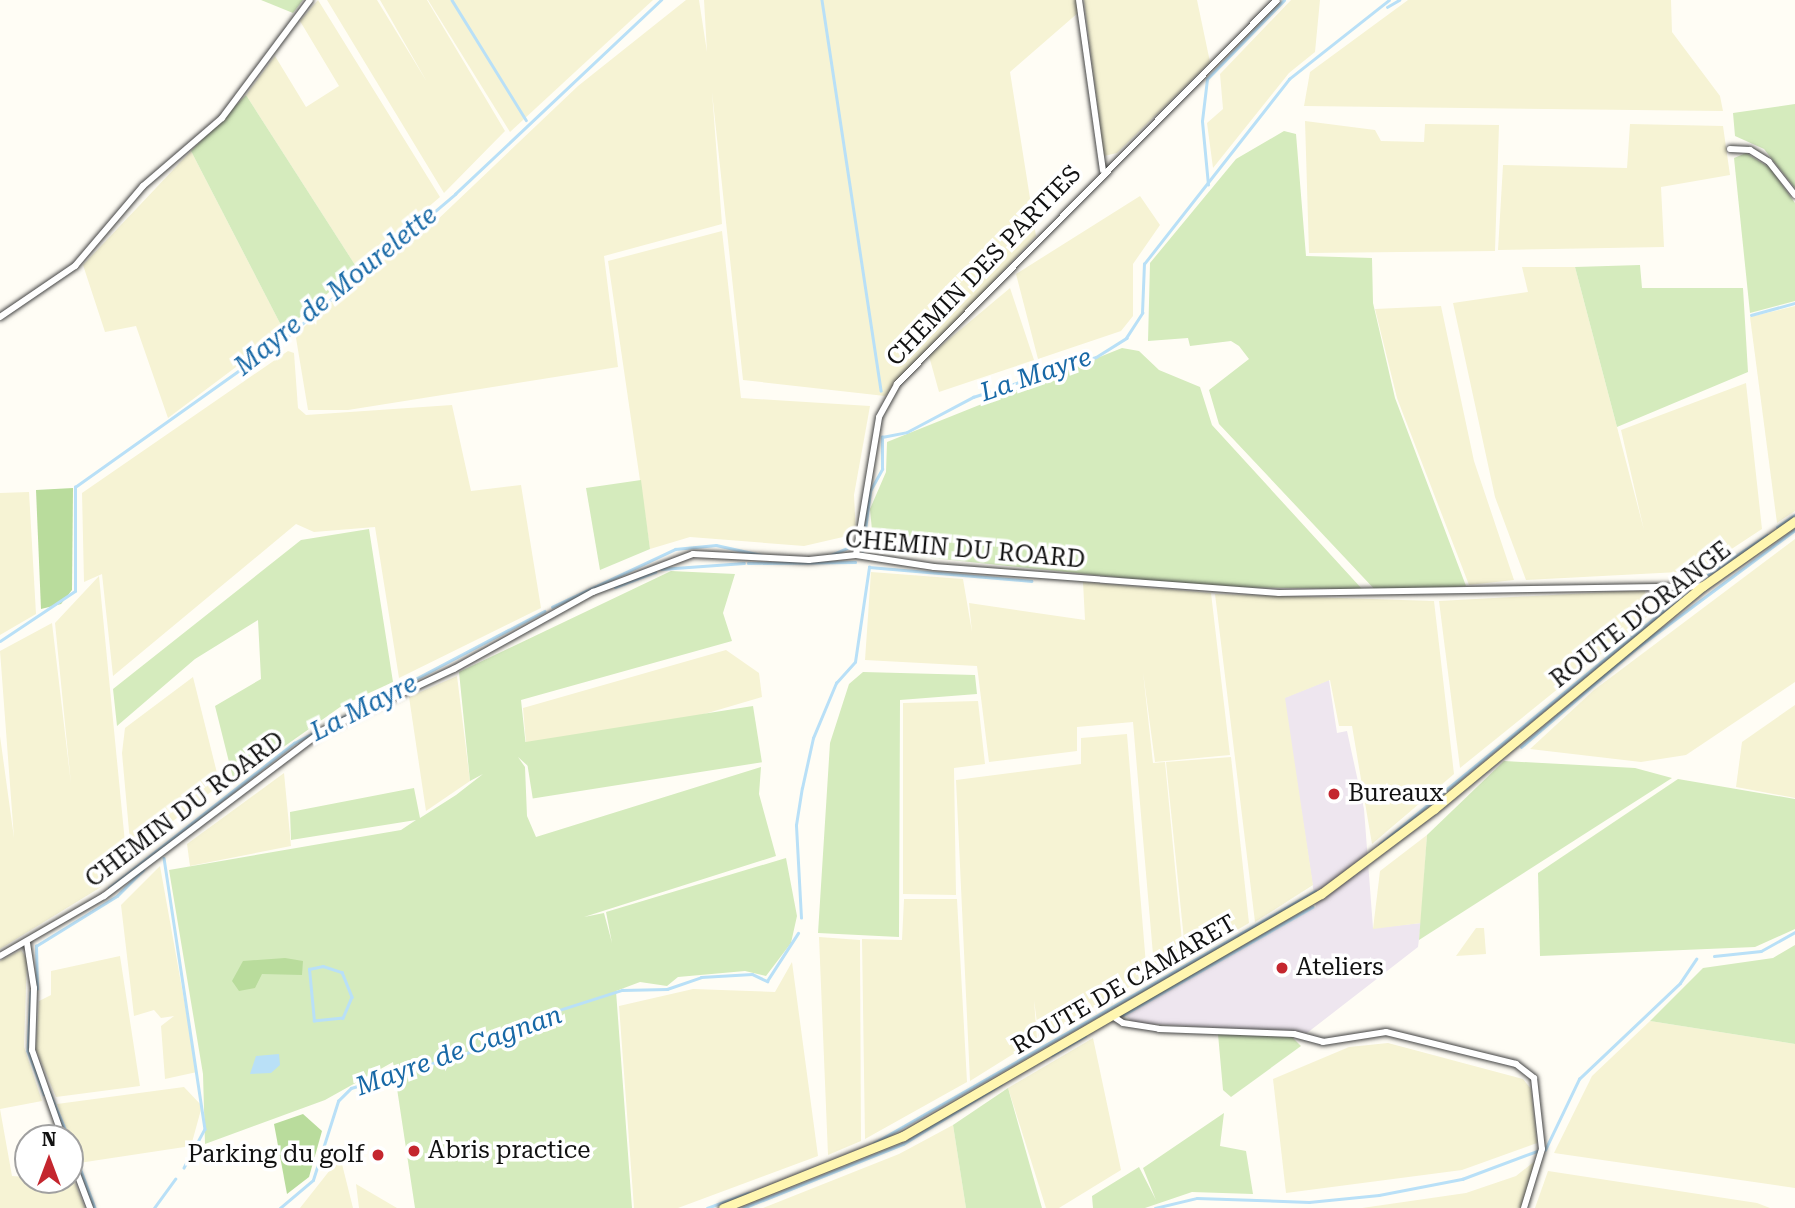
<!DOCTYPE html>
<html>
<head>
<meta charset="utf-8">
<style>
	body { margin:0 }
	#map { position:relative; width:1795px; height:1208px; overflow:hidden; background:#fffdf5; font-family:"Roboto Serif",serif }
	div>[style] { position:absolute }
	.industrial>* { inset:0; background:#eee6ef }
	.farmland>* { inset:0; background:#f6f3d4 }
	.green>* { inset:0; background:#d5ebbd; transform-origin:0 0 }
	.forest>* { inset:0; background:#b9dc9c }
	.water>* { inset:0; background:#b9e0f7 }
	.stream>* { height:2.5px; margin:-1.25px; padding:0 1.25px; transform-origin:1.25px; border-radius:1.25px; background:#b9e0f7 }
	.roads { filter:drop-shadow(0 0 2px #444) drop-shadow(0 0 2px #444) }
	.street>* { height:6px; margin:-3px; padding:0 3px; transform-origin:3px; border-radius:3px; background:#fff }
	.secondary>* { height:9px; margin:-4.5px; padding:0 4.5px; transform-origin:4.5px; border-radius:4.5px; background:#fff6b0 }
	.dots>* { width:19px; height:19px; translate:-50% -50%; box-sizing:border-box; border:4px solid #fff; border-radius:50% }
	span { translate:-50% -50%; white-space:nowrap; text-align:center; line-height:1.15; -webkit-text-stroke:7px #fff; paint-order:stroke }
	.street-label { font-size:24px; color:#111 }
	.poi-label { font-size:24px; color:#111 }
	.left { translate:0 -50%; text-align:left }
	.right { translate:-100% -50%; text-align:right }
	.water-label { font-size:26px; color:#1768a6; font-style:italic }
	.north { position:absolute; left:14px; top:1124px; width:70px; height:70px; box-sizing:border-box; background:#fff; border:2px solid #a0a0a0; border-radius:50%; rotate:0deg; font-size:19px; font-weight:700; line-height:28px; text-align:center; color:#111 }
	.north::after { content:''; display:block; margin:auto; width:24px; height:32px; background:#c4262e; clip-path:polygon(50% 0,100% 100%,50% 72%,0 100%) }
</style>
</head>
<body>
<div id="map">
	<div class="industrial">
		<i style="clip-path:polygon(1329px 680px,1337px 733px,1347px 731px,1364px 809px,1373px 928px,1421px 923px,1418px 947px,1307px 1033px,1134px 1023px,1125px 1015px,1316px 907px,1284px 698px)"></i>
	</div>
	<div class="farmland">
		<i style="clip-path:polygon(318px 0,440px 197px,357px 268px,246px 95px,275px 56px,306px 107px,339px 86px,300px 21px)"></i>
		<i style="clip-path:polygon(327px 0,377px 0,427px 82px,380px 0,427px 0,505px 131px,444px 193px)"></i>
		<i style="clip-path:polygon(428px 0,653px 0,510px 132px)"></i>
		<i style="clip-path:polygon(686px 0,699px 0,707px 52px,704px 0,1077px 0,1079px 12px,1010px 72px,1036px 236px,885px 396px,743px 380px,712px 92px,722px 224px,604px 256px,618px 367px,348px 410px,308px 410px,296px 338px,303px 328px,348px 285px,434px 223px,578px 86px)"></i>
		<i style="clip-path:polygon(1084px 0,1197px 0,1210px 62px,1117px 153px,1104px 156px)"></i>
		<i style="clip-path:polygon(1291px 0,1320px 0,1315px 52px,1289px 73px,1213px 168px,1207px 123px,1223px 109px,1220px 74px)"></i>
		<i style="clip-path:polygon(1408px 0,1671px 0,1672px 32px,1720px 96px,1723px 111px,1304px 106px,1310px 72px)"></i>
		<i style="clip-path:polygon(1305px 121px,1375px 130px,1381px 141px,1424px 142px,1425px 124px,1499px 125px,1495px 251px,1309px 253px)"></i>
		<i style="clip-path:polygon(1630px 124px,1723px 126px,1730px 175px,1661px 187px,1664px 247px,1498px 250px,1503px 165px,1627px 168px)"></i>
		<i style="clip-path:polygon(191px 151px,284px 331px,168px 418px,136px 326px,105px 332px,83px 265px)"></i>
		<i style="clip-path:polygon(1140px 196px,1160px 225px,1133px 264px,1133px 316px,1121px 331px,1038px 359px,1016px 274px)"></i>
		<i style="clip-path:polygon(722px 231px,741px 398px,870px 406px,854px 495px,856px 534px,804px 546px,690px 537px,650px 549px,608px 261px)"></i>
		<i style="clip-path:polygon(1522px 267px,1575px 267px,1644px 530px,1621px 430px,1746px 383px,1762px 529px,1698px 571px,1526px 580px,1495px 497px,1453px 303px,1528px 292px)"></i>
		<i style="clip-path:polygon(1010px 288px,1034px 360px,939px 392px,929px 356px)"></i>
		<i style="clip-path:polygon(1441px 306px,1474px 461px,1514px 580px,1469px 585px,1397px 398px,1375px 309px)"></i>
		<i style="clip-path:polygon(1795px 306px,1795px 511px,1777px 523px,1750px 317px)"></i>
		<i style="clip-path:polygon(288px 351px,294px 353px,298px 408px,306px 415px,452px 405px,471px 491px,521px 485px,541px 608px,399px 678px,375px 527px,314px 532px,296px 524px,113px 676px,102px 574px,84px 582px,82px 493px)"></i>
		<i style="clip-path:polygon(29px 492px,36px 614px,0 635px,0 493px)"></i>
		<i style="clip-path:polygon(1795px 539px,1795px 682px,1686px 755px,1641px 762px,1530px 749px,1594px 690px)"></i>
		<i style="clip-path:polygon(871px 572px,963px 579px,972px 632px,969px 603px,1085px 620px,1083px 582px,1211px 593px,1230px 755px,1155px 762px,1143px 672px,1153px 763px,1165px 762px,1184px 962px,1155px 978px,1133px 722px,1077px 727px,1077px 751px,989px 762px,977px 666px,865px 660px)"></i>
		<i style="clip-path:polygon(99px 576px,126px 853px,101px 887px,0 949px,0 736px,14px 838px,0 651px,52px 623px,71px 784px,55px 623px)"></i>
		<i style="clip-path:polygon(1645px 590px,1648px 616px,1460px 768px,1439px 601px)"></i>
		<i style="clip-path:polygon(1215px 594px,1434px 601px,1454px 774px,1372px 844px,1352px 726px,1339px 726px,1330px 680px,1285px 698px,1313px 885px,1255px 922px)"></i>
		<i style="clip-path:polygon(726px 650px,759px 673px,762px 697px,528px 766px,523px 708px)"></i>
		<i style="clip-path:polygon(457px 676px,470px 781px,426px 811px,409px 697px)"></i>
		<i style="clip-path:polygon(193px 677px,220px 785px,131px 853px,122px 753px,125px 728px)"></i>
		<i style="clip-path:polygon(978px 701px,985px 764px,954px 768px,956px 895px,903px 894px,903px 703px)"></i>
		<i style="clip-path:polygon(1795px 705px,1795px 798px,1736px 787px,1742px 742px)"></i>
		<i style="clip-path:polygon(1127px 734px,1147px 977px,1039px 1038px,1034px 1000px,1037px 1039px,970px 1081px,956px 780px,1081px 764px,1081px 738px)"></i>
		<i style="clip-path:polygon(1231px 757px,1249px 923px,1186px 960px,1166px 762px)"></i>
		<i style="clip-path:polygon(284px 773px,291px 846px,190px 866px,187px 844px)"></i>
		<i style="clip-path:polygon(1427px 835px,1421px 923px,1373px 929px,1380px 871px)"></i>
		<i style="clip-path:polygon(160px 866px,197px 1072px,165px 1079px,161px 1026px,174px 1016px,161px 1018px,154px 1010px,134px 1016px,121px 905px)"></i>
		<i style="clip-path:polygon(904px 899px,957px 899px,967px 1082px,865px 1139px,862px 939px,902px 940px)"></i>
		<i style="clip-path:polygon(1476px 928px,1484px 928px,1486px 954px,1456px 956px)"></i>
		<i style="clip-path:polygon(819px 937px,860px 940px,861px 1141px,828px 1155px)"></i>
		<i style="clip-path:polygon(21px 950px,27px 959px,24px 1047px,42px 1101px,0 1109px,12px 1176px,70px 1180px,70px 1171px,85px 1208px,0 1208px,0 961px)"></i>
		<i style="clip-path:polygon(120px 956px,140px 1086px,56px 1097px,36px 1049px,39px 1001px,51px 995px,51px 971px)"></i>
		<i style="clip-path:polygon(792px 962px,818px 1156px,678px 1208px,634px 1208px,619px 1006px,693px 989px,775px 992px)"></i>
		<i style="clip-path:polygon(1650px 1021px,1795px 1044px,1795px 1188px,1554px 1153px,1592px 1076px)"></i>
		<i style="clip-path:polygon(1093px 1038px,1121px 1170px,1059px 1208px,1046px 1208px,1008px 1088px)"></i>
		<i style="clip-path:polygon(1388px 1043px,1523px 1079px,1531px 1089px,1537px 1143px,1462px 1170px,1286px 1193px,1273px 1079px,1349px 1047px)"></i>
		<i style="clip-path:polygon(184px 1087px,202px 1106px,191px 1146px,79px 1163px,57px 1104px)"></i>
		<i style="clip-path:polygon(953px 1125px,966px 1208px,763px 1208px,899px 1154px)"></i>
		<i style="clip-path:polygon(338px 1148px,353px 1208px,300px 1208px,330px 1170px)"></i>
		<i style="clip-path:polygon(1535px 1161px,1522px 1208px,1362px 1208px,1466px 1193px,1516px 1176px)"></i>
		<i style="clip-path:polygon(1548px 1171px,1757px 1203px,1770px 1208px,1535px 1208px)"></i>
		<i style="clip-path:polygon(356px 1184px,397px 1208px,359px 1208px)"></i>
	</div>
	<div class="green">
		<i style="clip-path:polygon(261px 0,303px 0,293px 13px)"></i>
		<i style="clip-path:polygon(246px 95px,357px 268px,284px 331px,191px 151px)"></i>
		<i style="clip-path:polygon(1795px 104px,1795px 188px,1764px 149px,1735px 136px,1733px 113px)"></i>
		<i style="clip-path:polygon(1284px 131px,1296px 134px,1306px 256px,1372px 258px,1373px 303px,1395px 398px,1466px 586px,1378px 593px,1219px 424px,1209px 390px,1249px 359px,1239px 346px,1231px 341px,1190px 346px,1188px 338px,1148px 341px,1150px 263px,1236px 159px)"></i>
		<i style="clip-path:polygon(1746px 153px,1770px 168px,1795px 203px,1795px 301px,1750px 313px,1734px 158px)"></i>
		<i style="clip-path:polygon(1640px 265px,1642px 288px,1743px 288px,1748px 372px,1617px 427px,1575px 267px)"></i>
		<i style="clip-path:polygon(1122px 348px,1139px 351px,1159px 370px,1200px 387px,1212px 425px,1362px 589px,1211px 587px,874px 552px,870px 509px,886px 472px,887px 442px)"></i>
		<i style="clip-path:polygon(641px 480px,650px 549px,600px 570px,586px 488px)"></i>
		<i style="clip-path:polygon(369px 529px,393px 682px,343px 705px,234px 782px,215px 706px,261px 679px,258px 620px,195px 659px,117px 726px,113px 689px,301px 540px)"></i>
		<i style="clip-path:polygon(671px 571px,735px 574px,723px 613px,732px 641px,521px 700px,528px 766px,518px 757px,525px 767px,527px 816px,536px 837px,761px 767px,759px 794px,776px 856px,584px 917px,604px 913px,612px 943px,606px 912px,786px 858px,797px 916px,791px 943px,766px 976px,745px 971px,678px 977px,667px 986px,640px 982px,616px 991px,632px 1208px,415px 1208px,393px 1062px,325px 1100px,205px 1144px,203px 1074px,169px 870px,401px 830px,416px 820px,291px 840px,290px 812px,414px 788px,420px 818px,456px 795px,483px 774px,470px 781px,459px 672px)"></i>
		<i style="clip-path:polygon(863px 672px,975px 675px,977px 694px,900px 700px,899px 937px,818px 933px,830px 743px,849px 684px)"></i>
		<i style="left:753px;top:706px;width:57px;height:232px;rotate:81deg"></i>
		<i style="clip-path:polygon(1504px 761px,1635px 768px,1672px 778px,1419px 940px,1427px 835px)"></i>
		<i style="clip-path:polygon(1678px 779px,1795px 799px,1795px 929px,1755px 947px,1540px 956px,1538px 873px)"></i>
		<i style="clip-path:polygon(1795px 945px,1795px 1044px,1650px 1021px,1703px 968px,1773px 958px)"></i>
		<i style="clip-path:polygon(1218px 1034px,1292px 1037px,1301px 1046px,1231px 1097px,1223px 1090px)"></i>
		<i style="clip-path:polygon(1008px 1088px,1042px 1208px,966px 1208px,953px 1125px)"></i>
		<i style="clip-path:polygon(1224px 1113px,1220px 1146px,1246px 1151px,1253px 1194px,1192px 1192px,1145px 1208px,1093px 1208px,1092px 1196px,1139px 1167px,1156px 1200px,1143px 1168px)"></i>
	</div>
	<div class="forest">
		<i style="clip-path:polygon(73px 488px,72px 590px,61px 604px,41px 609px,36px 490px)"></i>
		<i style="clip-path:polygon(285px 958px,303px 961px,302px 975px,262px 974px,255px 988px,239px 991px,232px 981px,243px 961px)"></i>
		<i style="clip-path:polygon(303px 1114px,322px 1131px,309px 1177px,287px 1194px,274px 1124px)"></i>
	</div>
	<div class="water">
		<i style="clip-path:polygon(279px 1054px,280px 1065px,271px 1073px,250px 1074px,256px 1056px)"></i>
	</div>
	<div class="stream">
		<i style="left:452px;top:0;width:141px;rotate:58.3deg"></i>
		<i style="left:822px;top:0;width:395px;rotate:81.4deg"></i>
		<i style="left:1387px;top:7px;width:14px;rotate:-30deg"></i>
		<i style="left:1208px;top:185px;width:64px;rotate:-95.4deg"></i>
		<i style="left:1202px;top:121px;width:42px;rotate:-83.2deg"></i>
		<i style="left:1207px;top:79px;width:110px;rotate:-45.7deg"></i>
		<i style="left:1751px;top:315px;width:46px;rotate:-15.3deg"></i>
		<i style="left:1777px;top:527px;width:22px;rotate:-34deg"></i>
		<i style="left:862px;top:553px;width:63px;rotate:-82.6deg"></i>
		<i style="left:870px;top:491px;width:25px;rotate:-61deg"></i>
		<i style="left:882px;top:469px;width:32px;rotate:-90deg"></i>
		<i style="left:882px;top:437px;width:25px;rotate:-11deg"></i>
		<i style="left:907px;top:432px;width:75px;rotate:-27.9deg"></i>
		<i style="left:973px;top:397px;width:129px;rotate:-18deg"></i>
		<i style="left:1096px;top:357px;width:36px;rotate:-32deg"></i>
		<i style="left:1126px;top:338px;width:30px;rotate:-57deg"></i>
		<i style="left:1142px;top:313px;width:49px;rotate:-87.7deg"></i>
		<i style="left:1144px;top:264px;width:235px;rotate:-51.9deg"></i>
		<i style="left:1289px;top:79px;width:127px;rotate:-38.3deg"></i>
		<i style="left:831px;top:555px;width:26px;rotate:-23deg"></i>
		<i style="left:748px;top:563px;width:107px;rotate:-0.5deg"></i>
		<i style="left:661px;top:569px;width:83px;rotate:-4.1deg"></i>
		<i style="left:1703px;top:578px;width:77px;rotate:-33.9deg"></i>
		<i style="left:615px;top:587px;width:43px;rotate:-20.6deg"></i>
		<i style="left:552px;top:607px;width:136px;rotate:-25.2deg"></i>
		<i style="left:675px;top:549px;width:41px;rotate:-5.6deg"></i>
		<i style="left:716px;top:545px;width:46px;rotate:12.5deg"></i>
		<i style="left:0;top:641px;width:90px;rotate:-33.7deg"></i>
		<i style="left:75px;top:591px;width:104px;rotate:-90deg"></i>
		<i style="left:75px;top:487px;width:262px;rotate:-35.4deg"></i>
		<i style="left:289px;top:335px;width:218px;rotate:-40.3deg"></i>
		<i style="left:455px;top:194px;width:283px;rotate:-43.3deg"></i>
		<i style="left:1521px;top:747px;width:149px;rotate:-40.6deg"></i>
		<i style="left:1634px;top:650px;width:201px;rotate:-36.7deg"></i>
		<i style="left:1379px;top:845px;width:403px;rotate:-39.5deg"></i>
		<i style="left:164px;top:858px;width:274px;rotate:81.4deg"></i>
		<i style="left:205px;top:1129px;width:44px;rotate:118.3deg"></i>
		<i style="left:109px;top:888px;width:235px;rotate:-38.1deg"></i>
		<i style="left:294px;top:743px;width:283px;rotate:-27.8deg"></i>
		<i style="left:801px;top:918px;width:93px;rotate:-93.1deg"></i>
		<i style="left:796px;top:825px;width:37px;rotate:-81deg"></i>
		<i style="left:802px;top:788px;width:51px;rotate:-77.6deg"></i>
		<i style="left:813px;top:738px;width:60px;rotate:-67.3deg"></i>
		<i style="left:836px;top:683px;width:28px;rotate:-48deg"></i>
		<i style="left:855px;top:662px;width:96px;rotate:-81.6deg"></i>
		<i style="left:869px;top:567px;width:163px;rotate:4.9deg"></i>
		<i style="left:1714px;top:956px;width:47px;rotate:-6.1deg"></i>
		<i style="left:1761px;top:951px;width:39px;rotate:-29deg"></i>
		<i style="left:323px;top:966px;width:20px;rotate:18deg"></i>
		<i style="left:342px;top:972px;width:27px;rotate:68deg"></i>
		<i style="left:352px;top:997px;width:23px;rotate:113deg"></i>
		<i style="left:343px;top:1018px;width:29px;rotate:174deg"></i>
		<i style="left:314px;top:1021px;width:52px;rotate:-95.5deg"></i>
		<i style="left:309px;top:969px;width:14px;rotate:-12deg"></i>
		<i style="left:37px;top:989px;width:43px;rotate:-91.3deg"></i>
		<i style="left:36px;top:946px;width:95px;rotate:-31.7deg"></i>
		<i style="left:117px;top:896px;width:37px;rotate:-45deg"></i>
		<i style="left:31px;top:992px;width:59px;rotate:92.9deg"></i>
		<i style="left:28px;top:1051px;width:46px;rotate:69.6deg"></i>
		<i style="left:1123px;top:1015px;width:218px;rotate:-29.7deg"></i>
		<i style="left:1052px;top:1055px;width:38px;rotate:-30deg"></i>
		<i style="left:49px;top:1091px;width:51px;rotate:66.9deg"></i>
		<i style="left:70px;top:1141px;width:72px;rotate:69.5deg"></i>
		<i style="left:874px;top:1143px;width:508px;rotate:-29.74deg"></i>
		<i style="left:1545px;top:1150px;width:79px;rotate:-64.4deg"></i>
		<i style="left:1579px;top:1079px;width:139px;rotate:-43.5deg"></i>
		<i style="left:1680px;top:983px;width:29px;rotate:-56deg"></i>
		<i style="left:70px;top:1165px;width:14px;rotate:69deg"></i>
		<i style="left:154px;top:1208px;width:36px;rotate:-54deg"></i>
		<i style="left:280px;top:1208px;width:43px;rotate:-40.3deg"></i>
		<i style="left:313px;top:1180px;width:83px;rotate:-72.4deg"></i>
		<i style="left:338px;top:1101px;width:18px;rotate:-45deg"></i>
		<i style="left:351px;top:1088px;width:144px;rotate:-16.9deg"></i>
		<i style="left:489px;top:1046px;width:50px;rotate:-32.7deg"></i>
		<i style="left:531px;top:1019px;width:96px;rotate:-17.7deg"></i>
		<i style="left:622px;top:990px;width:45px;rotate:-1.3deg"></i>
		<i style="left:667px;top:989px;width:36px;rotate:-19deg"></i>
		<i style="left:701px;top:977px;width:51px;rotate:-3.4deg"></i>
		<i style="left:752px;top:974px;width:17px;rotate:25deg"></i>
		<i style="left:767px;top:981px;width:57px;rotate:-57.1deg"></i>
		<i style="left:707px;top:1208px;width:44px;rotate:-20.1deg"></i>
		<i style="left:743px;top:1208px;width:172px;rotate:-21.8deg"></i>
		<i style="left:903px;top:1144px;width:115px;rotate:-31.5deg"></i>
		<i style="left:1155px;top:1208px;width:43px;rotate:-13.4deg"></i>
		<i style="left:1197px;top:1198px;width:112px;rotate:2deg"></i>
		<i style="left:1309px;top:1202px;width:70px;rotate:-5.7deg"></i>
		<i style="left:1379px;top:1195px;width:85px;rotate:-10.9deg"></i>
		<i style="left:1462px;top:1179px;width:80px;rotate:-20.5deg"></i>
	</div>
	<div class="roads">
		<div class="street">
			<i style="left:1079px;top:0;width:172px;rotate:82deg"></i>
			<i style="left:1730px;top:149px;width:20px;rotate:3deg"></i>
			<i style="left:1750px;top:150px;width:22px;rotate:32deg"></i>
			<i style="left:1769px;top:162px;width:42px;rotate:51.8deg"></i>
			<i style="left:0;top:317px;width:91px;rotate:-34.2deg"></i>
			<i style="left:75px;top:266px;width:105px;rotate:-49.6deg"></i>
			<i style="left:143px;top:186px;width:104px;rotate:-40.7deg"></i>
			<i style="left:222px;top:118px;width:147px;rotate:-53.3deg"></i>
			<i style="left:856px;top:555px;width:140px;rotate:-80.5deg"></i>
			<i style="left:879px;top:417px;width:38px;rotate:-61deg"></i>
			<i style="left:897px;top:384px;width:540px;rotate:-45.3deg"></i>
			<i style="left:27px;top:943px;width:46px;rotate:81.2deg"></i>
			<i style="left:34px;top:988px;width:62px;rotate:91.8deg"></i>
			<i style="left:32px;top:1050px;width:93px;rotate:70.6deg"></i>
			<i style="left:0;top:956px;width:120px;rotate:-30deg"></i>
			<i style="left:104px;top:896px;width:273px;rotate:-37.1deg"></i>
			<i style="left:322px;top:731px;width:146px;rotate:-25.2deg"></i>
			<i style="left:454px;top:669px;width:159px;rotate:-29deg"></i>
			<i style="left:593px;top:592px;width:107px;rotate:-20.8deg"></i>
			<i style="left:693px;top:554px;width:116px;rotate:3deg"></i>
			<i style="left:809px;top:560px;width:47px;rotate:-6.1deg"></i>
			<i style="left:856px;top:555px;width:79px;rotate:8.7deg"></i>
			<i style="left:934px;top:567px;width:346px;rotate:4.3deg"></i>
			<i style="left:1279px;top:593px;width:424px;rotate:-0.9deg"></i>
			<i style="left:1111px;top:1015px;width:14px;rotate:34deg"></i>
			<i style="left:1123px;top:1023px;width:36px;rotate:9deg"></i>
			<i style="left:1159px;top:1029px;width:135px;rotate:2.1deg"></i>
			<i style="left:1294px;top:1034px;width:30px;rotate:15deg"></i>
			<i style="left:1323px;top:1042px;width:64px;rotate:-9deg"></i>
			<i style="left:1386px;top:1032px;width:134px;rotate:13.8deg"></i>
			<i style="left:1516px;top:1064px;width:23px;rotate:38deg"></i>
			<i style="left:1534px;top:1078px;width:71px;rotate:83.6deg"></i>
			<i style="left:1542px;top:1149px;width:62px;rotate:107deg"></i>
			<i style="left:70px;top:1155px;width:57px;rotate:69.3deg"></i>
		</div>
		<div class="secondary">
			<i style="left:723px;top:1208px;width:194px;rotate:-21.8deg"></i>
			<i style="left:903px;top:1136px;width:483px;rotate:-30.1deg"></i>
			<i style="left:1321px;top:894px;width:141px;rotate:-37deg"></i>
			<i style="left:1434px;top:809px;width:349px;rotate:-39.7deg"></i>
			<i style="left:1703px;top:586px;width:113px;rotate:-35.2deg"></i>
		</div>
	</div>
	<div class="dots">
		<i style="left:1334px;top:794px;background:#c4262e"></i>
		<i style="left:1282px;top:968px;background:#c4262e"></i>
		<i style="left:414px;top:1151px;background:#c4262e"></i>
		<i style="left:378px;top:1155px;background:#c4262e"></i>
	</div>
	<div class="street-label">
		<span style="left:984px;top:266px;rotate:-46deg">CHEMIN DES PARTIES</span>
		<span style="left:965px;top:550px;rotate:5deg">CHEMIN DU ROARD</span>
		<span style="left:1641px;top:615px;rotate:-38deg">ROUTE D'ORANGE</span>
		<span style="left:185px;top:810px;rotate:-37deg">CHEMIN DU ROARD</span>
		<span style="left:1124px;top:985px;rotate:-30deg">ROUTE DE CAMARET</span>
	</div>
	<div class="poi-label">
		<span class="left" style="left:1348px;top:794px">Bureaux</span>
		<span class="left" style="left:1296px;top:968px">Ateliers</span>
		<span class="left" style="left:428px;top:1151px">Abris practice</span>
		<span class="right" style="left:364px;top:1155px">Parking du golf</span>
	</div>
	<div class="water-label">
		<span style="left:336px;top:291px;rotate:-39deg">Mayre de Mourelette</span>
		<span style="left:1036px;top:375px;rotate:-19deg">La Mayre</span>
		<span style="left:364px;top:708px;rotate:-27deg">La Mayre</span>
		<span style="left:459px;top:1051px;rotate:-20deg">Mayre de Cagnan</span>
	</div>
	<div class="north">N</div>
</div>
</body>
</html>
